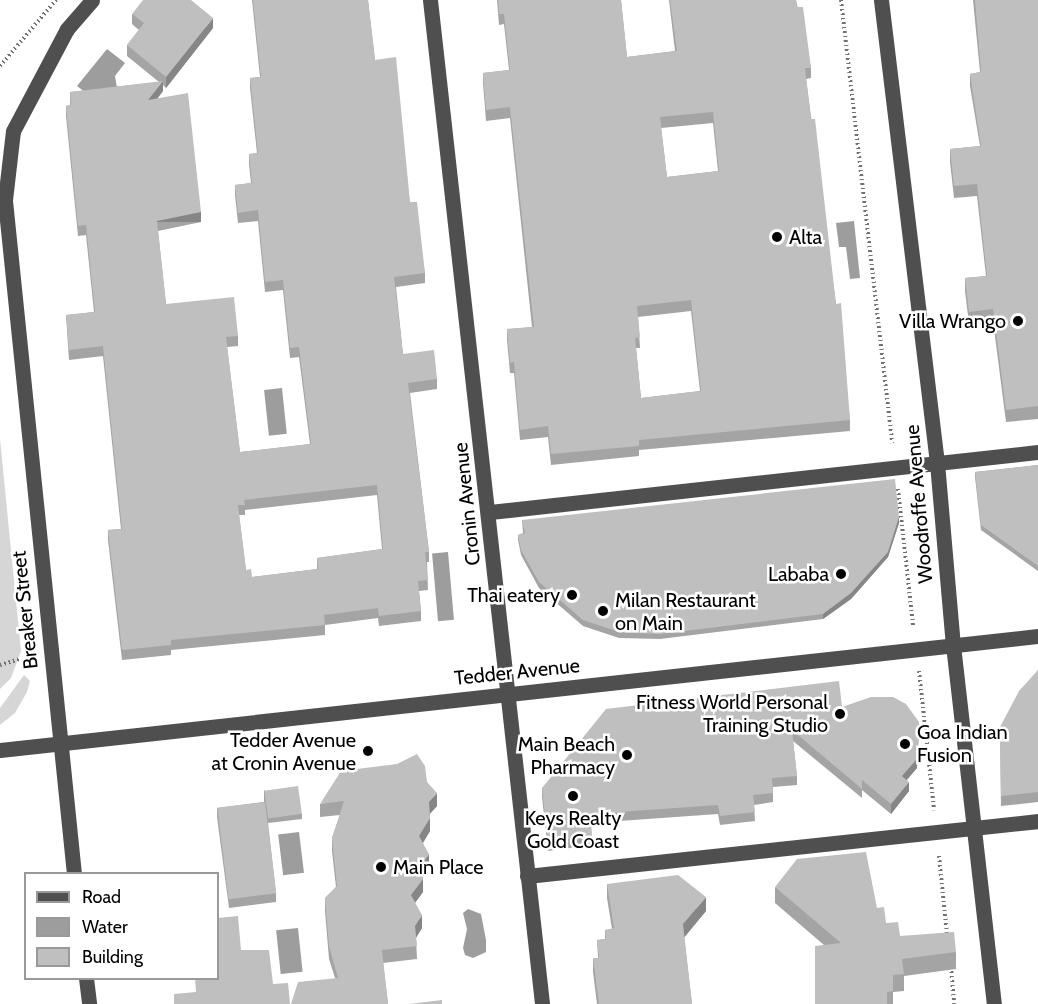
<!DOCTYPE html>
<html>
<head>
<meta charset="utf-8">
<style>
	body { margin:0 }
	#map { position:relative; width:1038px; height:1004px; overflow:hidden; background:#fff; font-family:Cabin,sans-serif }
	div>[style] { position:absolute }
	.green>* { inset:0; background:#d6d6d6 }
	.water>* { inset:0; background:#9d9d9d; transform-origin:0 0 }
	.path>* { height:4px; margin-top:-2px; transform-origin:0; background:repeating-linear-gradient(90deg,#717171 0 1.5px,transparent 0 4.5px) }
	.minor>* { height:15px; margin:-7.5px; padding:0 7.5px; transform-origin:7.5px; border-radius:7.5px; background:#4f4f4f }
	.wall>* { inset:0; background:#a4a4a4 }
	.shaded-wall>* { inset:0; background:#868686; transform-origin:0 0 }
	.building>* { inset:0; background:#bfbfbf; transform-origin:0 0 }
	.dots>* { width:16px; height:16px; translate:-50% -50%; box-sizing:border-box; border:3px solid #fff; border-radius:50% }
	span { translate:-50% -50%; white-space:nowrap; text-align:center; line-height:1.15; -webkit-text-stroke:5px #fff; paint-order:stroke }
	.poi-label { font-size:20px; color:#000 }
	.left { translate:0 -50%; text-align:left }
	.right { translate:-100% -50%; text-align:right }
	.street-label { font-size:20px; color:#000 }
	.legend { position:absolute; left:24px; top:872px; width:195px; height:108px; box-sizing:border-box; background:#fff; border:2px solid #999; margin:0; padding:8px 10px; list-style:none; font-size:18px; color:#000 }
	.legend li { display:flex; align-items:center; gap:12px; height:30px }
	.legend b { width:30px; border:2px solid #999 }
</style>
</head>
<body>
<div id="map">
	<div class="green">
		<i style="clip-path:polygon(0 439px,21px 651px,11px 678px,0 689px)"></i>
		<i style="clip-path:polygon(24px 675px,30px 681px,27px 692px,15px 713px,0 725px,0 708px)"></i>
	</div>
	<div class="water">
		<i style="clip-path:polygon(107px 49px,125px 63px,115px 76px,117px 88px,85px 92px,77px 86px)"></i>
		<i style="clip-path:polygon(854px 221px,860px 278px,850px 279px,846px 247px,839px 247px,836px 223px)"></i>
		<i style="left:282px;top:388px;width:46px;height:18px;rotate:84deg"></i>
		<i style="left:448px;top:552px;width:68px;height:16px;rotate:85deg"></i>
		<i style="left:299px;top:832px;width:41px;height:21px;rotate:83deg"></i>
		<i style="clip-path:polygon(468px 909px,481px 914px,486px 940px,486px 952px,473px 958px,465px 955px,463px 948px,467px 929px,463px 913px)"></i>
		<i style="left:298px;top:928px;width:44px;height:22px;rotate:84deg"></i>
	</div>
	<div class="path">
		<i style="left:841px;top:0;width:446px;rotate:83.4deg"></i>
		<i style="left:0;top:66px;width:87px;rotate:-49.7deg"></i>
		<i style="left:898px;top:489px;width:137px;rotate:83.7deg"></i>
		<i style="left:0;top:665px;width:21px;rotate:-17deg"></i>
		<i style="left:919px;top:671px;width:140px;rotate:83.8deg"></i>
		<i style="left:939px;top:856px;width:79px;rotate:84.2deg"></i>
		<i style="left:951px;top:967px;width:37px;rotate:85deg"></i>
	</div>
	<div class="minor">
		<i style="left:430px;top:0;width:1010px;rotate:83.63deg"></i>
		<i style="left:881px;top:0;width:466px;rotate:83.1deg"></i>
		<i style="left:937px;top:463px;width:183px;rotate:85deg"></i>
		<i style="left:953px;top:645px;width:361px;rotate:83.5deg"></i>
		<i style="left:490px;top:512px;width:551px;rotate:-6.25deg"></i>
		<i style="left:0;top:750px;width:1044px;rotate:-6.27deg"></i>
		<i style="left:74px;top:874px;width:678px;rotate:-95.85deg"></i>
		<i style="left:5px;top:200px;width:69px;rotate:-83.4deg"></i>
		<i style="left:13px;top:131px;width:115px;rotate:-62.1deg"></i>
		<i style="left:67px;top:29px;width:38px;rotate:-49deg"></i>
		<i style="left:527px;top:876px;width:514px;rotate:-6.14deg"></i>
		<i style="left:86px;top:978px;width:26px;rotate:83deg"></i>
	</div>
	<div class="wall">
		<i style="clip-path:polygon(evenodd,252px 0,368px 0,375px 60px,410px 202px,425px 273px,425px 283px,396px 287px,403px 354px,437px 379px,437px 389px,410px 393px,429px 552px,429px 562px,427px 562px,428px 590px,419px 591px,421px 611px,421px 621px,379px 626px,378px 618px,325px 625px,325px 635px,171px 650px,171px 655px,122px 660px,108px 540px,108px 530px,121px 529px,103px 356px,69px 360px,66px 315px,94px 312px,86px 235px,78px 236px,66px 116px,66px 106px,70px 105px,70px 92px,159px 82px,127px 56px,127px 45px,139px 30px,132px 24px,132px 14px,213px 28px,166px 88px,163px 85px,163px 91px,158px 98px,201px 222px,158px 231px,166px 304px,238px 336px,238px 346px,227px 347px,240px 452px,310px 444px,299px 357px,290px 358px,283px 290px,265px 292px,258px 221px,238px 223px,235px 195px,235px 185px,251px 183px,249px 164px,249px 154px,257px 153px,250px 88px,250px 78px,260px 77px,252px 0,377px 495px,382px 549px,317px 558px,317px 569px,252px 577px,246px 570px,239px 515px,245px 515px,245px 510px,377px 495px)"></i>
		<i style="clip-path:polygon(evenodd,497px 0,621px 0,627px 57px,675px 51px,669px 0,796px 0,811px 68px,811px 78px,806px 79px,836px 304px,850px 420px,850px 431px,639px 450px,639px 456px,551px 465px,548px 437px,520px 440px,514px 373px,510px 373px,507px 340px,507px 329px,532px 327px,510px 118px,486px 121px,483px 83px,483px 73px,509px 70px,504px 24px,499px 25px,497px 0,713px 123px,718px 171px,667px 177px,661px 128px,713px 123px,497px 0,691px 311px,700px 391px,641px 398px,636px 348px,640px 348px,638px 317px,691px 311px)"></i>
		<i style="clip-path:polygon(973px 0,1038px 0,1038px 419px,1006px 422px,993px 321px,969px 324px,965px 291px,965px 278px,986px 276px,977px 196px,954px 198px,950px 162px,950px 149px,980px 146px,970px 86px,970px 74px,980px 72px)"></i>
		<i style="clip-path:polygon(1038px 465px,1038px 571px,981px 530px,975px 477px,975px 472px)"></i>
		<i style="clip-path:polygon(522px 520px,899px 523px,888px 557px,851px 599px,823px 619px,660px 639px,619px 638px,583px 626px,539px 588px,521px 555px,518px 540px,518px 535px,523px 533px)"></i>
		<i style="clip-path:polygon(1038px 670px,1038px 802px,1001px 806px,1000px 727px)"></i>
		<i style="clip-path:polygon(842px 707px,919px 731px,917px 768px,907px 780px,909px 791px,891px 814px,862px 790px,862px 798px,793px 741px,797px 776px,797px 785px,773px 787px,773px 802px,754px 805px,755px 821px,720px 825px,718px 814px,591px 823px,592px 845px,548px 851px,542px 797px,542px 788px)"></i>
		<i style="clip-path:polygon(427px 782px,437px 806px,430px 813px,430px 831px,423px 843px,429px 867px,423px 876px,423px 892px,415px 903px,422px 928px,416px 938px,417px 959px,383px 963px,388px 1004px,335px 978px,329px 959px,325px 911px,325px 898px,336px 887px,332px 851px,332px 838px,340px 815px,320px 817px,320px 804px)"></i>
		<i style="clip-path:polygon(264px 790px,302px 814px,302px 819px,268px 823px,276px 893px,276px 902px,229px 908px,217px 817px,217px 808px,264px 802px)"></i>
		<i style="clip-path:polygon(607px 884px,706px 911px,684px 937px,692px 1004px,597px 1004px,593px 972px,593px 958px,598px 958px,597px 940px,605px 939px,605px 930px,612px 929px,607px 898px)"></i>
		<i style="clip-path:polygon(775px 887px,877px 908px,886px 923px,900px 936px,956px 952px,956px 969px,904px 976px,904px 991px,893px 992px,893px 1004px,815px 1004px,824px 945px,775px 903px)"></i>
	</div>
	<div class="shaded-wall">
		<i style="clip-path:polygon(213px 18px,213px 28px,166px 88px,166px 77px)"></i>
		<i style="clip-path:polygon(163px 81px,163px 91px,148px 110px,148px 100px)"></i>
		<i style="left:201px;top:212px;width:10px;height:45px;rotate:90deg"></i>
		<i style="clip-path:polygon(899px 517px,899px 523px,888px 557px,851px 599px,823px 619px,823px 614px)"></i>
		<i style="clip-path:polygon(919px 722px,917px 768px,902px 785px,902px 776px)"></i>
		<i style="clip-path:polygon(909px 782px,909px 791px,891px 814px,891px 804px)"></i>
		<i style="clip-path:polygon(437px 793px,437px 806px,429px 815px,429px 802px)"></i>
		<i style="clip-path:polygon(430px 818px,430px 831px,419px 849px,419px 836px)"></i>
		<i style="clip-path:polygon(429px 854px,429px 867px,422px 878px,422px 864px)"></i>
		<i style="clip-path:polygon(423px 879px,423px 892px,411px 908px,411px 895px)"></i>
		<i style="clip-path:polygon(706px 897px,706px 911px,683px 939px,683px 924px)"></i>
		<i style="clip-path:polygon(422px 915px,422px 928px,415px 939px,415px 926px)"></i>
	</div>
	<div class="building">
		<i style="clip-path:polygon(143px 0,191px 0,213px 18px,166px 77px,127px 45px,144px 23px,132px 14px)"></i>
		<i style="clip-path:polygon(evenodd,253px 0,368px 0,375px 60px,396px 57px,410px 202px,417px 202px,425px 273px,394px 277px,403px 354px,434px 350px,437px 379px,408px 383px,429px 552px,425px 552px,428px 580px,418px 581px,421px 611px,379px 616px,378px 608px,324px 615px,325px 625px,171px 640px,171px 645px,122px 650px,108px 530px,122px 529px,103px 346px,69px 350px,66px 315px,95px 312px,86px 225px,78px 226px,66px 106px,71px 105px,70px 92px,163px 81px,148px 100px,188px 93px,201px 212px,157px 221px,166px 304px,234px 297px,238px 336px,226px 337px,240px 452px,311px 444px,299px 347px,290px 348px,283px 280px,265px 282px,258px 210px,238px 213px,235px 185px,252px 183px,249px 154px,258px 153px,250px 78px,261px 77px,253px 0,377px 485px,383px 549px,317px 558px,318px 569px,252px 577px,251px 569px,246px 570px,238px 505px,245px 505px,244px 500px,377px 485px)"></i>
		<i style="clip-path:polygon(evenodd,498px 0,621px 0,627px 57px,677px 51px,670px 0,796px 0,797px 7px,803px 7px,811px 68px,805px 68px,811px 119px,815px 119px,836px 304px,841px 303px,850px 420px,639px 440px,639px 446px,551px 454px,548px 426px,520px 430px,514px 362px,510px 363px,507px 329px,534px 327px,510px 107px,486px 110px,483px 73px,510px 70px,504px 14px,499px 14px,498px 0,713px 112px,719px 171px,667px 177px,660px 117px,713px 112px,498px 0,691px 300px,701px 391px,641px 398px,635px 338px,640px 337px,637px 306px,691px 300px)"></i>
		<i style="clip-path:polygon(975px 0,1038px 0,1038px 406px,1006px 410px,993px 309px,969px 312px,965px 278px,987px 276px,977px 184px,954px 186px,950px 149px,981px 146px,970px 74px,981px 72px)"></i>
		<i style="clip-path:polygon(1038px 465px,1038px 566px,981px 525px,975px 472px)"></i>
		<i style="clip-path:polygon(895px 479px,899px 517px,888px 552px,851px 593px,823px 614px,660px 634px,619px 632px,583px 620px,539px 582px,521px 550px,518px 535px,525px 533px,522px 520px)"></i>
		<i style="clip-path:polygon(1038px 670px,1038px 792px,1001px 796px,1000px 727px,1019px 691px)"></i>
		<i style="clip-path:polygon(839px 681px,842px 707px,871px 697px,893px 697px,906px 704px,919px 722px,917px 759px,902px 776px,909px 782px,891px 804px,862px 780px,862px 789px,792px 730px,797px 776px,772px 778px,773px 793px,753px 795px,755px 812px,720px 816px,718px 805px,590px 814px,592px 836px,548px 842px,542px 788px,606px 709px)"></i>
		<i style="clip-path:polygon(417px 754px,425px 766px,427px 782px,437px 793px,429px 802px,430px 818px,419px 836px,429px 854px,422px 864px,423px 879px,411px 895px,422px 915px,415px 926px,417px 946px,382px 950px,388px 1004px,291px 1004px,298px 982px,338px 978px,329px 946px,325px 898px,337px 886px,332px 838px,344px 801px,320px 804px,341px 771px,397px 764px)"></i>
		<i style="left:298px;top:786px;width:28px;height:34px;rotate:82deg"></i>
		<i style="left:265px;top:802px;width:92px;height:48px;rotate:83deg"></i>
		<i style="clip-path:polygon(866px 852px,877px 908px,884px 907px,886px 923px,898px 922px,900px 936px,954px 932px,956px 952px,902px 959px,904px 974px,893px 975px,893px 991px,887px 992px,887px 1004px,815px 1004px,815px 946px,841px 943px,775px 887px,797px 859px)"></i>
		<i style="clip-path:polygon(678px 875px,706px 897px,683px 924px,692px 1004px,599px 1004px,593px 958px,599px 958px,597px 940px,606px 939px,605px 930px,614px 928px,607px 884px)"></i>
		<i style="clip-path:polygon(238px 916px,241px 950px,269px 950px,273px 984px,288px 983px,290px 1004px,174px 1004px,174px 994px,196px 992px,195px 978px,218px 978px,218px 918px)"></i>
		<i style="clip-path:polygon(442px 1000px,442px 1004px,409px 1004px)"></i>
	</div>
	<div class="dots">
		<i style="left:777px;top:237px;background:#000"></i>
		<i style="left:1018px;top:321px;background:#000"></i>
		<i style="left:841px;top:574px;background:#000"></i>
		<i style="left:572px;top:595px;background:#000"></i>
		<i style="left:603px;top:611px;background:#000"></i>
		<i style="left:840px;top:714px;background:#000"></i>
		<i style="left:905px;top:744px;background:#000"></i>
		<i style="left:368px;top:751px;background:#000"></i>
		<i style="left:627px;top:755px;background:#000"></i>
		<i style="left:573px;top:796px;background:#000"></i>
		<i style="left:381px;top:867px;background:#000"></i>
	</div>
	<div class="poi-label">
		<span class="left" style="left:789px;top:237px">Alta</span>
		<span class="right" style="left:1006px;top:321px">Villa Wrango</span>
		<span class="right" style="left:829px;top:574px">Lababa</span>
		<span class="right" style="left:560px;top:595px">Thai eatery</span>
		<span class="left" style="left:615px;top:612px">Milan Restaurant<br>on Main</span>
		<span class="right" style="left:828px;top:714px">Fitness World Personal<br>Training Studio</span>
		<span class="left" style="left:917px;top:744px">Goa Indian<br>Fusion</span>
		<span class="right" style="left:356px;top:752px">Tedder Avenue<br>at Cronin Avenue</span>
		<span class="right" style="left:615px;top:756px">Main Beach<br>Pharmacy</span>
		<span style="left:573px;top:830px">Keys Realty<br>Gold Coast</span>
		<span class="left" style="left:393px;top:867px">Main Place</span>
	</div>
	<div class="street-label">
		<span style="left:467px;top:504px;rotate:-96deg">Cronin Avenue</span>
		<span style="left:919px;top:504px;rotate:-95deg">Woodroffe Avenue</span>
		<span style="left:25px;top:610px;rotate:-96deg">Breaker Street</span>
		<span style="left:517px;top:672px;rotate:-6deg">Tedder Avenue</span>
	</div>
	<ul class="legend">
	<li><b style="height:8px;background:#4f4f4f"></b>Road</li>
	<li><b style="height:16px;background:#9d9d9d"></b>Water</li>
	<li><b style="height:16px;background:#bfbfbf"></b>Building</li>
	</ul>
</div>
</body>
</html>
